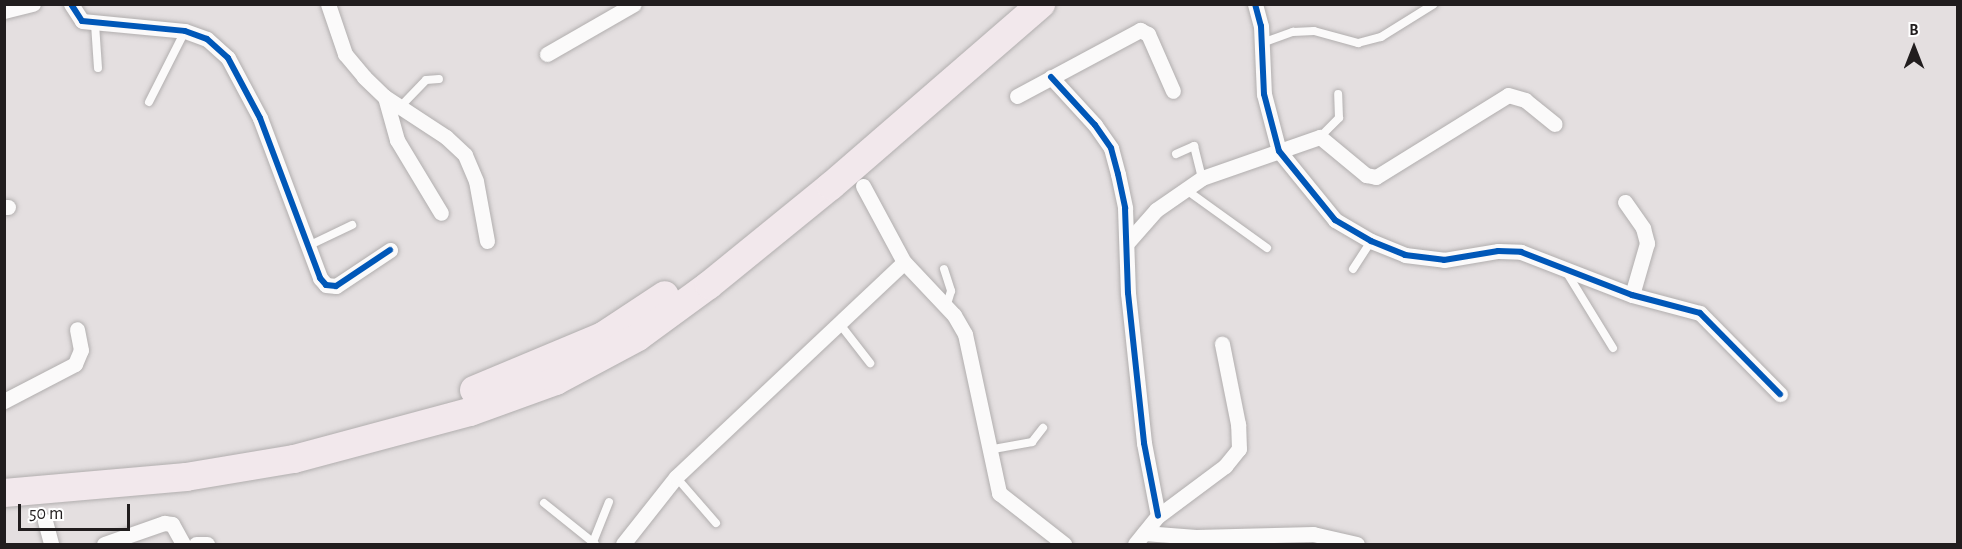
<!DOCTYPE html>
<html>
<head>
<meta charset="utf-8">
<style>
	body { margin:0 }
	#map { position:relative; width:1962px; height:549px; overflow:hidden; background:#e4dfe0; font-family:"Alegreya Sans",sans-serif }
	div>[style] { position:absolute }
	.roads { filter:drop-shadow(0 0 2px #b1aeae) drop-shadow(0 0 2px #b1aeae) }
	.lane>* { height:8px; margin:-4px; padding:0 4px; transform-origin:4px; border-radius:4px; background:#fbfafa }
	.street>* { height:15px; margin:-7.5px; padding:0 7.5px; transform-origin:7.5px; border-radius:7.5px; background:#fbfafa }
	.highway>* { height:28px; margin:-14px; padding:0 14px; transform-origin:14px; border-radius:14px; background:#f2e8ec }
	.cycleway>* { height:6px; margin:-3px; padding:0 3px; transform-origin:3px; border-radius:3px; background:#0057b8 }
	span { translate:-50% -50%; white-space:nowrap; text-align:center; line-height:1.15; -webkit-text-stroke:5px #fff; paint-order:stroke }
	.frame { position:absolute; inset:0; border:6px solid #211d1e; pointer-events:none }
	.north { position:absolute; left:1884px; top:18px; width:60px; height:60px; -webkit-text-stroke:4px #fff; paint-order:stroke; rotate:0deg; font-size:16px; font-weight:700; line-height:24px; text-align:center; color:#211d1e }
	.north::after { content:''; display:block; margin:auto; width:21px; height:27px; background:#211d1e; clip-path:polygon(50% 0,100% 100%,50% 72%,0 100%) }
	.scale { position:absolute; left:18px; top:504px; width:112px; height:27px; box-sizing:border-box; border:3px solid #211d1e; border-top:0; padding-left:8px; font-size:18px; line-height:21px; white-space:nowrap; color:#211d1e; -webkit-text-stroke:4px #fff; paint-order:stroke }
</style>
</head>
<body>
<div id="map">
	<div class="roads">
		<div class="lane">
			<i style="left:95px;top:24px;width:44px;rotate:86.1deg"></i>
			<i style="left:1262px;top:43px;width:33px;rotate:-20deg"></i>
			<i style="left:1293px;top:32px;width:21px;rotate:-3deg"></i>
			<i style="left:1314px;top:31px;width:46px;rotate:15.3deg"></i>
			<i style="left:1358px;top:43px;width:24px;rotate:-15deg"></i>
			<i style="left:1381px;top:37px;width:62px;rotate:-31.9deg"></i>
			<i style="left:149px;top:102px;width:80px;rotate:-63.1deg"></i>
			<i style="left:400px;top:107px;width:37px;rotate:-46deg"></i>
			<i style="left:426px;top:80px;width:13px;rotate:-4deg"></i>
			<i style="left:1320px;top:137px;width:27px;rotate:-45deg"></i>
			<i style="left:1339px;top:118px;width:24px;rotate:-92deg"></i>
			<i style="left:1176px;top:154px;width:20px;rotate:-24deg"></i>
			<i style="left:1194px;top:146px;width:33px;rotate:76deg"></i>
			<i style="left:1185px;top:189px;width:101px;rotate:35.7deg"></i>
			<i style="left:308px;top:246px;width:49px;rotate:-25.5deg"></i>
			<i style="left:944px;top:269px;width:23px;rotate:72deg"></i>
			<i style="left:951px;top:291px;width:17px;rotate:107deg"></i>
			<i style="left:1353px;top:269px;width:33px;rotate:-57deg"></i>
			<i style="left:1567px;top:273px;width:88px;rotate:58.5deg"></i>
			<i style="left:839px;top:323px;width:51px;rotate:52.2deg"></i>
			<i style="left:988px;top:450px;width:45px;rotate:-10.3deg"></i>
			<i style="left:1032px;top:442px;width:18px;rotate:-52deg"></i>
			<i style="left:676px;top:477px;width:61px;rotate:49deg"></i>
			<i style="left:544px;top:503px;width:65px;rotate:38.8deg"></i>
			<i style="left:593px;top:542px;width:43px;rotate:-68.2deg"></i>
		</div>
		<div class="street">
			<i style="left:71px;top:4px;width:20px;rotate:57deg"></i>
			<i style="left:82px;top:21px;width:103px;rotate:5.5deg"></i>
			<i style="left:185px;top:31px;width:23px;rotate:20deg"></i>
			<i style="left:207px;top:39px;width:28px;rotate:42deg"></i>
			<i style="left:228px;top:58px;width:68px;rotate:61.9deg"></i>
			<i style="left:260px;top:118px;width:171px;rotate:69.4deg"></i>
			<i style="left:320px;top:278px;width:9px;rotate:49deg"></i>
			<i style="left:326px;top:285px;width:10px;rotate:6deg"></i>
			<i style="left:336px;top:286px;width:65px;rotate:-33.7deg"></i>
			<i style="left:328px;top:4px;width:53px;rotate:71.2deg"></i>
			<i style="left:345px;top:54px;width:30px;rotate:50deg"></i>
			<i style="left:364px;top:77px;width:29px;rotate:44deg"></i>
			<i style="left:385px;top:97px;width:73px;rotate:33.3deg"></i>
			<i style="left:446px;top:137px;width:26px;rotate:43deg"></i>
			<i style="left:465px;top:155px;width:28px;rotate:67deg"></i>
			<i style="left:476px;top:181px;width:61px;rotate:79.6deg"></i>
			<i style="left:1255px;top:4px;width:23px;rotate:75deg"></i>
			<i style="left:1261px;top:26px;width:68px;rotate:87.5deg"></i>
			<i style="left:1264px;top:94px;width:59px;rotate:75.3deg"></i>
			<i style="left:1279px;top:151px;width:89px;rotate:50.9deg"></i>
			<i style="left:1335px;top:220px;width:42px;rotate:30.3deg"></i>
			<i style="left:1371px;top:241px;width:37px;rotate:22deg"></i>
			<i style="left:1405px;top:255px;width:39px;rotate:7deg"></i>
			<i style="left:1444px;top:260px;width:55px;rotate:-9.5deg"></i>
			<i style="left:1498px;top:251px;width:23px;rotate:2deg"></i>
			<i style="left:1521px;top:252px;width:119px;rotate:21.2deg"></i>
			<i style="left:1632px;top:295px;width:70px;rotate:14.8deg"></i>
			<i style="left:1700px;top:313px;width:114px;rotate:45.4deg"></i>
			<i style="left:4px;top:11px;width:30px;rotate:-14deg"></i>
			<i style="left:547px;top:54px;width:100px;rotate:-29.9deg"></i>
			<i style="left:1051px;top:77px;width:65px;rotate:47.5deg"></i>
			<i style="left:1095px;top:125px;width:28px;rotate:55deg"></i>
			<i style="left:1111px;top:148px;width:27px;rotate:75deg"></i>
			<i style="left:1118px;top:174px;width:35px;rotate:78deg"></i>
			<i style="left:1125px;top:208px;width:85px;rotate:88deg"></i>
			<i style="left:1128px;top:293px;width:151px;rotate:83.9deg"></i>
			<i style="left:1144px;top:443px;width:74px;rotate:79.1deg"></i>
			<i style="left:1017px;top:96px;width:140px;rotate:-28.2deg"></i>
			<i style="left:1140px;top:30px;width:9px;rotate:27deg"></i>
			<i style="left:1148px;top:34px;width:62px;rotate:66.3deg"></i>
			<i style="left:385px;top:97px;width:45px;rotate:74.4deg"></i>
			<i style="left:397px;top:140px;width:85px;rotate:58.9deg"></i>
			<i style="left:863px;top:186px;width:86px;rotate:61.7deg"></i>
			<i style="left:904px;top:262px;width:73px;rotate:46.7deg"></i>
			<i style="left:954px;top:315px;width:22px;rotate:60deg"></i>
			<i style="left:965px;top:334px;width:163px;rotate:77.9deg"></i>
			<i style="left:999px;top:493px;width:83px;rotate:38.1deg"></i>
			<i style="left:1625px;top:202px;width:32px;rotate:55deg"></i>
			<i style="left:1643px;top:228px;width:16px;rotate:75deg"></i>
			<i style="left:1647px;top:243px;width:54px;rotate:106.1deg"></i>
			<i style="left:4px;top:207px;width:4px"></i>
			<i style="left:1127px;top:243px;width:44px;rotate:-48.7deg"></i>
			<i style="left:1156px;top:210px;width:56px;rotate:-34.8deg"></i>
			<i style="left:1202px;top:178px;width:125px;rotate:-19.2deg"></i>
			<i style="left:1320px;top:137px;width:60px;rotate:39.6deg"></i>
			<i style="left:1366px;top:175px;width:10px;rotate:11deg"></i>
			<i style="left:1376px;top:177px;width:155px;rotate:-31.8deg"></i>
			<i style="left:1508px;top:95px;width:18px;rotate:16deg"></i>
			<i style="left:1525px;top:100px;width:38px;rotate:39deg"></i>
			<i style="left:4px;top:401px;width:80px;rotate:-27.5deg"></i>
			<i style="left:75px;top:364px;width:15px;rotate:-67deg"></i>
			<i style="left:81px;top:350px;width:21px;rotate:-101deg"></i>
			<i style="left:45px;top:521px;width:24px;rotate:75deg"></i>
			<i style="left:1144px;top:533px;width:52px;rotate:4.4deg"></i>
			<i style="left:1196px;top:537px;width:117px;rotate:-1.5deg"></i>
			<i style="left:1313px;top:534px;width:45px;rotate:12.8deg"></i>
			<i style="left:104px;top:544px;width:64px;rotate:-19.3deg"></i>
			<i style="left:164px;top:523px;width:8px;rotate:7deg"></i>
			<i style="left:172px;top:524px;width:23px;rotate:61deg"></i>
			<i style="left:196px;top:544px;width:11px"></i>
			<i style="left:623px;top:544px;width:85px;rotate:-51.7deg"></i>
			<i style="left:676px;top:477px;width:313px;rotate:-43.3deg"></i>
			<i style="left:1135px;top:544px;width:36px;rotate:-51deg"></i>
			<i style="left:1158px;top:516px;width:84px;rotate:-36.7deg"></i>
			<i style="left:1225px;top:466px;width:22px;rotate:-51deg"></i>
			<i style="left:1239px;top:449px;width:25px;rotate:-92deg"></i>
			<i style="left:1238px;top:424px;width:82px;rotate:-101.3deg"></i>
		</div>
		<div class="highway">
			<i style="left:474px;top:390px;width:140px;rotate:-22.7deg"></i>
			<i style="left:603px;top:336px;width:74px;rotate:-33.5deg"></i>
			<i style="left:4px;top:493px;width:183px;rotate:-5deg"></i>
			<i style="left:186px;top:477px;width:109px;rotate:-9.5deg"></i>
			<i style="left:294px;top:459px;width:182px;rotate:-15deg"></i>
			<i style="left:470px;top:412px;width:91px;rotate:-19.8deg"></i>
			<i style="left:556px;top:381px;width:93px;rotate:-28.2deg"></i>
			<i style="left:638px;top:337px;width:88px;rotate:-36.2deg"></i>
			<i style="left:709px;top:285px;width:157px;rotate:-39.1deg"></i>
			<i style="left:831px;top:186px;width:278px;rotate:-40.9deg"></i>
		</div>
	</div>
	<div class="cycleway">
		<i style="left:71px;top:4px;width:20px;rotate:57deg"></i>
		<i style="left:82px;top:21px;width:103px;rotate:5.5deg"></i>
		<i style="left:185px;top:31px;width:23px;rotate:20deg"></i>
		<i style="left:207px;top:39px;width:28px;rotate:42deg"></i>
		<i style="left:228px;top:58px;width:68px;rotate:61.9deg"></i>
		<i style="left:260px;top:118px;width:171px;rotate:69.4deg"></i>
		<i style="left:320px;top:278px;width:9px;rotate:49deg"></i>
		<i style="left:326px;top:285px;width:10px;rotate:6deg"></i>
		<i style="left:336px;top:286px;width:65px;rotate:-33.7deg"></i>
		<i style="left:1255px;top:4px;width:23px;rotate:75deg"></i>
		<i style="left:1261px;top:26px;width:68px;rotate:87.5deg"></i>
		<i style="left:1264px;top:94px;width:59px;rotate:75.3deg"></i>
		<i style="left:1279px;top:151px;width:89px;rotate:50.9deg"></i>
		<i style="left:1335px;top:220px;width:42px;rotate:30.3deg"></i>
		<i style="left:1371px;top:241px;width:37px;rotate:22deg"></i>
		<i style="left:1405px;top:255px;width:39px;rotate:7deg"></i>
		<i style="left:1444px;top:260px;width:55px;rotate:-9.5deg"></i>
		<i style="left:1498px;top:251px;width:23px;rotate:2deg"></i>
		<i style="left:1521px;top:252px;width:119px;rotate:21.2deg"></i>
		<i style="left:1632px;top:295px;width:70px;rotate:14.8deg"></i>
		<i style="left:1700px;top:313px;width:114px;rotate:45.4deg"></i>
		<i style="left:1051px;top:77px;width:65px;rotate:47.5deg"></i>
		<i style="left:1095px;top:125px;width:28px;rotate:55deg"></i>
		<i style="left:1111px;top:148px;width:27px;rotate:75deg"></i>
		<i style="left:1118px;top:174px;width:35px;rotate:78deg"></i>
		<i style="left:1125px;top:208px;width:85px;rotate:88deg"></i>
		<i style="left:1128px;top:293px;width:151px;rotate:83.9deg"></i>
		<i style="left:1144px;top:443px;width:74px;rotate:79.1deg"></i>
	</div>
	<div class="frame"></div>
	<div class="north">B</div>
	<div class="scale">50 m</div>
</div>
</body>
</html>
